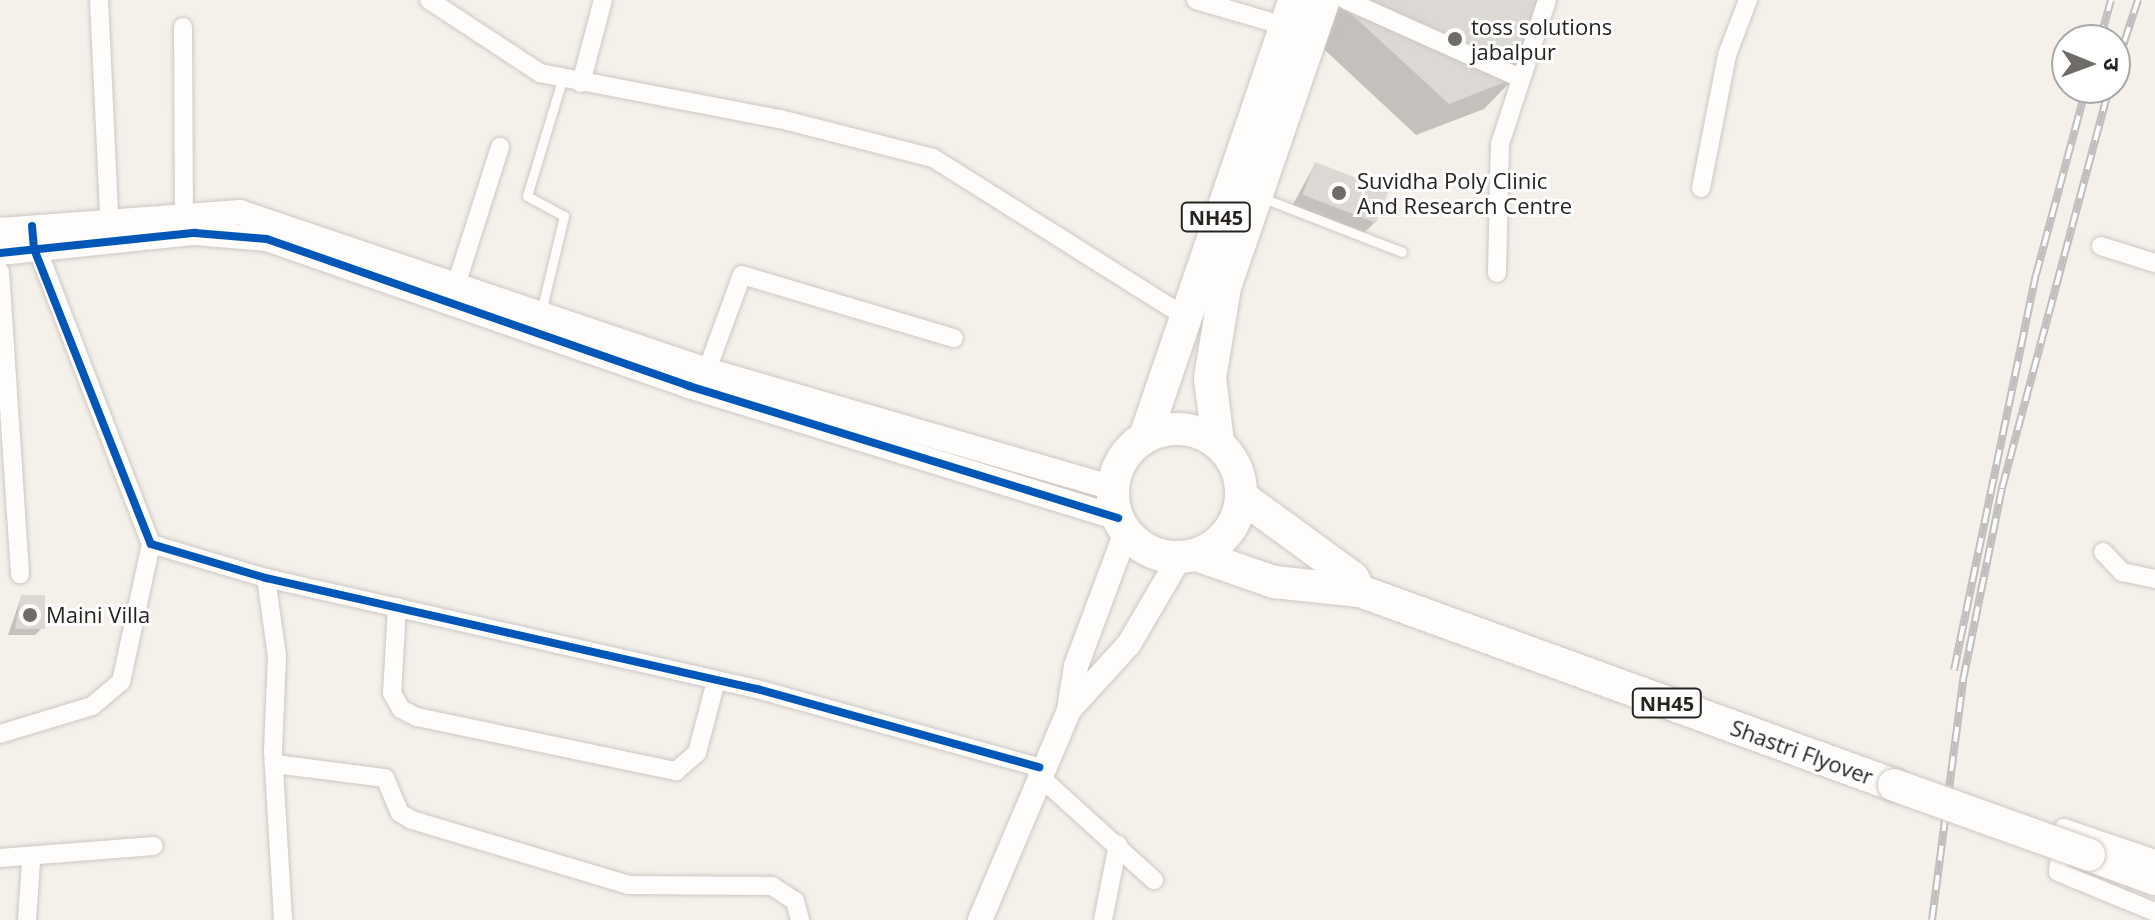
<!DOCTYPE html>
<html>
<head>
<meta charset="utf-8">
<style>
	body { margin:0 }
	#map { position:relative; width:2155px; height:920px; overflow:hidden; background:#f6f0eb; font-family:"Open Sans","Noto Sans Devanagari",sans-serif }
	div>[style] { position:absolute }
	.shadow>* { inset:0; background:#0003 }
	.building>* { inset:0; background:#dcd8d4; transform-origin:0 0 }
	.roads { filter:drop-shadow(0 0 2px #ccc8c4) drop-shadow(0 0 2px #ccc8c4) }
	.service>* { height:9px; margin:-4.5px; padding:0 4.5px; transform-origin:4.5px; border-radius:4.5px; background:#fefdfc }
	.minor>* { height:18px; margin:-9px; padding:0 9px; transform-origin:9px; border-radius:9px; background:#fefdfc }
	.tertiary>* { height:24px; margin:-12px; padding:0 12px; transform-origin:12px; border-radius:12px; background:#fefdfc }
	.trunk>* { height:32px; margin:-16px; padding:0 16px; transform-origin:16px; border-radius:16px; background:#fefdfc }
	.trunk>.ring { margin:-16px; padding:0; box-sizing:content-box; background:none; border:32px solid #fefdfc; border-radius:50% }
	.rail>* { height:8px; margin-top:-4px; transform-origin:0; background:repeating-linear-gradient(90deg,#fff 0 15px,#c0bfbd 0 30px); box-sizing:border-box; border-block:2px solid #c0bfbd }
	.bridges { filter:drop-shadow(0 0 2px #ccc8c4) drop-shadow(0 0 2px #ccc8c4) }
	.trunk-bridge>* { height:32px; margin:-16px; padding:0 16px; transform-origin:16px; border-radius:16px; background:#fefdfc }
	.cycleway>* { height:8px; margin:-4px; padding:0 4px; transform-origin:4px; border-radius:4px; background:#0057b8 }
	.dots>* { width:22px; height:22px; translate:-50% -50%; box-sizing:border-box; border:4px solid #fff; border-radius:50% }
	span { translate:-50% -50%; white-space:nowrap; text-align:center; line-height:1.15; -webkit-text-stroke:6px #fff; paint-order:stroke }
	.shield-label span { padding:2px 6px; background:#fff; border:2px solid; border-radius:6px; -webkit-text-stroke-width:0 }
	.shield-label { font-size:20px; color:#272420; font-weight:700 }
	.poi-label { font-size:22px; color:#272420 }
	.left { translate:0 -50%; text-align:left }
	.street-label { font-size:22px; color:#272420 }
	.north { position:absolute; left:2051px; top:24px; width:80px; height:80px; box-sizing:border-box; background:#fff; border:2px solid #a9a7a6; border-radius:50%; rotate:91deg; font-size:22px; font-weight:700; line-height:32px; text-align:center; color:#272420 }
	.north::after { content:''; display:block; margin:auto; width:28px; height:36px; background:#6f6b67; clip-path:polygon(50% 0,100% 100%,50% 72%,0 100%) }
</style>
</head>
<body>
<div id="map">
	<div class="shadow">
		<i style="clip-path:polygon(1305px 0,1545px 0,1516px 76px,1484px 109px,1416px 135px,1297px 24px)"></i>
		<i style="clip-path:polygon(1315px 164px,1375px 222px,1364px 233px,1292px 206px)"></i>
		<i style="clip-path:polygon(21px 597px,42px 628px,35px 635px,8px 635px)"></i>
	</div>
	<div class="building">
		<i style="clip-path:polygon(1336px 0,1547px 0,1518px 77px,1449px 104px)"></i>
		<i style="left:1315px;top:162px;width:79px;height:35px;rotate:21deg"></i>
		<i style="clip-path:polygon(21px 595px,45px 595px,45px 629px,15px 629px)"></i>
	</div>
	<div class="roads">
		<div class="service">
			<i style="left:1263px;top:198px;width:149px;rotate:21.2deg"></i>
			<i style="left:541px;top:312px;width:99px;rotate:-76.5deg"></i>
			<i style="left:564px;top:216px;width:42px;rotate:-151.6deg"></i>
			<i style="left:527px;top:196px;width:121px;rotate:-73.2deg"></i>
		</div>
		<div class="minor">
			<i style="left:99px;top:0;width:233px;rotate:87.3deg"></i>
			<i style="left:429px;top:0;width:133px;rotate:33.3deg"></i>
			<i style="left:540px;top:73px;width:244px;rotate:10.9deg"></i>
			<i style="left:780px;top:119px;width:158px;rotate:14.3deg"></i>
			<i style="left:933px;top:158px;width:294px;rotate:32.2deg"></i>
			<i style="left:1196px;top:0;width:93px;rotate:16.3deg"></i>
			<i style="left:1346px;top:0;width:188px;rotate:24.1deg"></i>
			<i style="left:183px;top:27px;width:184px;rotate:89.7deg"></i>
			<i style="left:581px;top:83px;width:86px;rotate:-75.2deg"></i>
			<i style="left:1701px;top:188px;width:136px;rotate:-78.9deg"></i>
			<i style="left:1727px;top:55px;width:59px;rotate:-69.1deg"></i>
			<i style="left:33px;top:238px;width:328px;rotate:68.9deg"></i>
			<i style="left:151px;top:544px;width:120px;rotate:16.5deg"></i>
			<i style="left:266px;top:578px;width:503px;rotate:12.74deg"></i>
			<i style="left:757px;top:689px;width:293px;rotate:15.5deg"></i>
			<i style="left:2101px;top:246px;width:57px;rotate:17.5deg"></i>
			<i style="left:0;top:272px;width:303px;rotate:86.2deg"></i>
			<i style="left:1497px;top:273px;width:129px;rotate:-88.7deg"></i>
			<i style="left:1500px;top:144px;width:151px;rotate:-71.9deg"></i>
			<i style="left:456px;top:285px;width:145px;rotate:-72.3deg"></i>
			<i style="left:707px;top:370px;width:101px;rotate:-69.8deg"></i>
			<i style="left:742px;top:275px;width:221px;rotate:16.6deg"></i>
			<i style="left:2103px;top:552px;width:28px;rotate:46deg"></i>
			<i style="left:2122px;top:572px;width:34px;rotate:12deg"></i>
			<i style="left:266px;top:578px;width:79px;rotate:82deg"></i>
			<i style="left:277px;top:656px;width:95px;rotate:92.4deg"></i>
			<i style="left:273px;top:751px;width:169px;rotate:86.6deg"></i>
			<i style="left:397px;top:607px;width:86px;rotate:93.3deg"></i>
			<i style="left:392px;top:693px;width:18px;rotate:61deg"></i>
			<i style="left:401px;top:709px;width:18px;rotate:27deg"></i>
			<i style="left:417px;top:717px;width:265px;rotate:11.8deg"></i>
			<i style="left:676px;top:771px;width:28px;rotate:-41deg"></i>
			<i style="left:697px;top:753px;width:74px;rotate:-75.2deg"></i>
			<i style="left:0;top:734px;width:96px;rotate:-16.9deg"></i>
			<i style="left:92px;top:706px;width:38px;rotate:-40deg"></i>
			<i style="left:121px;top:682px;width:141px;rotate:-77.7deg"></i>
			<i style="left:275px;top:764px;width:111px;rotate:7.3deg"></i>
			<i style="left:385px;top:778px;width:38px;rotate:67deg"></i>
			<i style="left:400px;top:813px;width:14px;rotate:30deg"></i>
			<i style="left:412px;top:820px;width:226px;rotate:16.7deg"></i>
			<i style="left:628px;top:885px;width:144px;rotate:0.4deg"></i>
			<i style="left:772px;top:886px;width:27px;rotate:33deg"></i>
			<i style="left:795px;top:901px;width:20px;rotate:75deg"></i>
			<i style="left:1037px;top:774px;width:158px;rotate:42.2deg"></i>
			<i style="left:0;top:858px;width:154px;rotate:-4.5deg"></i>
			<i style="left:2155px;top:859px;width:96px;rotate:-161.2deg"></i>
			<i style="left:2064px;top:828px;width:44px;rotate:97.8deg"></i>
			<i style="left:2058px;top:872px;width:105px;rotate:22.4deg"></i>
			<i style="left:27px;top:920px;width:59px;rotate:-86.1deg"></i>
			<i style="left:1103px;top:920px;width:77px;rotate:-78.8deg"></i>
		</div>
		<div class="tertiary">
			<i style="left:0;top:230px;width:241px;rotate:-4.3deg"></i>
			<i style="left:240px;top:212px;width:493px;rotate:18.7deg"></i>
			<i style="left:707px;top:370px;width:423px;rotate:16.2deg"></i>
			<i style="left:0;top:253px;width:196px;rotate:-5.9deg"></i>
			<i style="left:195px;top:233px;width:72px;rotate:4.8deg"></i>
			<i style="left:267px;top:239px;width:447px;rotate:19.2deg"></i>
			<i style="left:689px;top:386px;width:449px;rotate:17.1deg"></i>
			<i style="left:1069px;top:710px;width:89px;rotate:-47.7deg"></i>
			<i style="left:1129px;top:644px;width:101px;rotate:-59.6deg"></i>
			<i style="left:980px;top:920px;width:228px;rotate:-67deg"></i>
			<i style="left:1069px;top:710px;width:45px;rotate:-81deg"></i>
			<i style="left:1076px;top:666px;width:143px;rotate:-69.5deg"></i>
		</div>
		<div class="trunk">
			<i class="ring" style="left:1113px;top:429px;width:96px;height:96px"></i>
			<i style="left:1145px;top:437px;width:462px;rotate:-71.1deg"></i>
			<i style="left:1218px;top:442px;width:64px;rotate:-97.1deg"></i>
			<i style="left:1210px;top:378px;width:92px;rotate:-80.6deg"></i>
			<i style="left:1225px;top:287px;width:304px;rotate:-71deg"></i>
			<i style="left:1242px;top:497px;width:137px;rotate:36.1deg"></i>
			<i style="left:1353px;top:578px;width:15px;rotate:62deg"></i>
			<i style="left:1196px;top:555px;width:83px;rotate:19.1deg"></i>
			<i style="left:1274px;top:582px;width:86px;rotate:6deg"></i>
			<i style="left:1360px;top:591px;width:568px;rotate:19.97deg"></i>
			<i style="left:2089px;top:855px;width:70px;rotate:20deg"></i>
		</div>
	</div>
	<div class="rail">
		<i style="left:2100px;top:40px;width:41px;rotate:-74.6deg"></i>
		<i style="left:2115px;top:70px;width:74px;rotate:-71.8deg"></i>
		<i style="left:1954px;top:670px;width:403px;rotate:-78.3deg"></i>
		<i style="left:2036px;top:275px;width:194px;rotate:-75deg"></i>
		<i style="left:1932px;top:920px;width:242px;rotate:-82.6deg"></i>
		<i style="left:1963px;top:680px;width:196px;rotate:-78.5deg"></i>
		<i style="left:2002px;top:488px;width:414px;rotate:-75deg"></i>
	</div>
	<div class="bridges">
		<div class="trunk-bridge">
			<i style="left:1894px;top:785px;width:207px;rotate:19.7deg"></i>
		</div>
	</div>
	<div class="cycleway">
		<i style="left:32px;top:226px;width:23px;rotate:85deg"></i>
		<i style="left:34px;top:249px;width:317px;rotate:68.4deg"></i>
		<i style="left:151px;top:544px;width:120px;rotate:16.5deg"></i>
		<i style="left:266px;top:578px;width:503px;rotate:12.74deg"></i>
		<i style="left:757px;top:689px;width:293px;rotate:15.5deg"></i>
		<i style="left:0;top:253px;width:196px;rotate:-5.9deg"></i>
		<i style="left:195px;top:233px;width:72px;rotate:4.8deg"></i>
		<i style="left:267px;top:239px;width:447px;rotate:19.2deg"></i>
		<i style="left:689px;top:386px;width:449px;rotate:17.1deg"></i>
	</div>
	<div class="dots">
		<i style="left:1455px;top:39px;background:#6f6b67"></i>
		<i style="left:1339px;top:193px;background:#6f6b67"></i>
		<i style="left:30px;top:615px;background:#6f6b67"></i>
	</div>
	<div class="shield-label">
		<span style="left:1216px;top:217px">NH45</span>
		<span style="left:1667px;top:703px">NH45</span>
	</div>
	<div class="poi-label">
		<span class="left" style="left:1471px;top:39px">toss solutions<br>jabalpur</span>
		<span class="left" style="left:1357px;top:193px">Suvidha Poly Clinic<br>And Research Centre</span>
		<span class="left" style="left:46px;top:615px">Maini Villa</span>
	</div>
	<div class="street-label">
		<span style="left:1802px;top:752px;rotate:20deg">Shastri Flyover</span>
	</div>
	<div class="north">उ</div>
</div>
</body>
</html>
